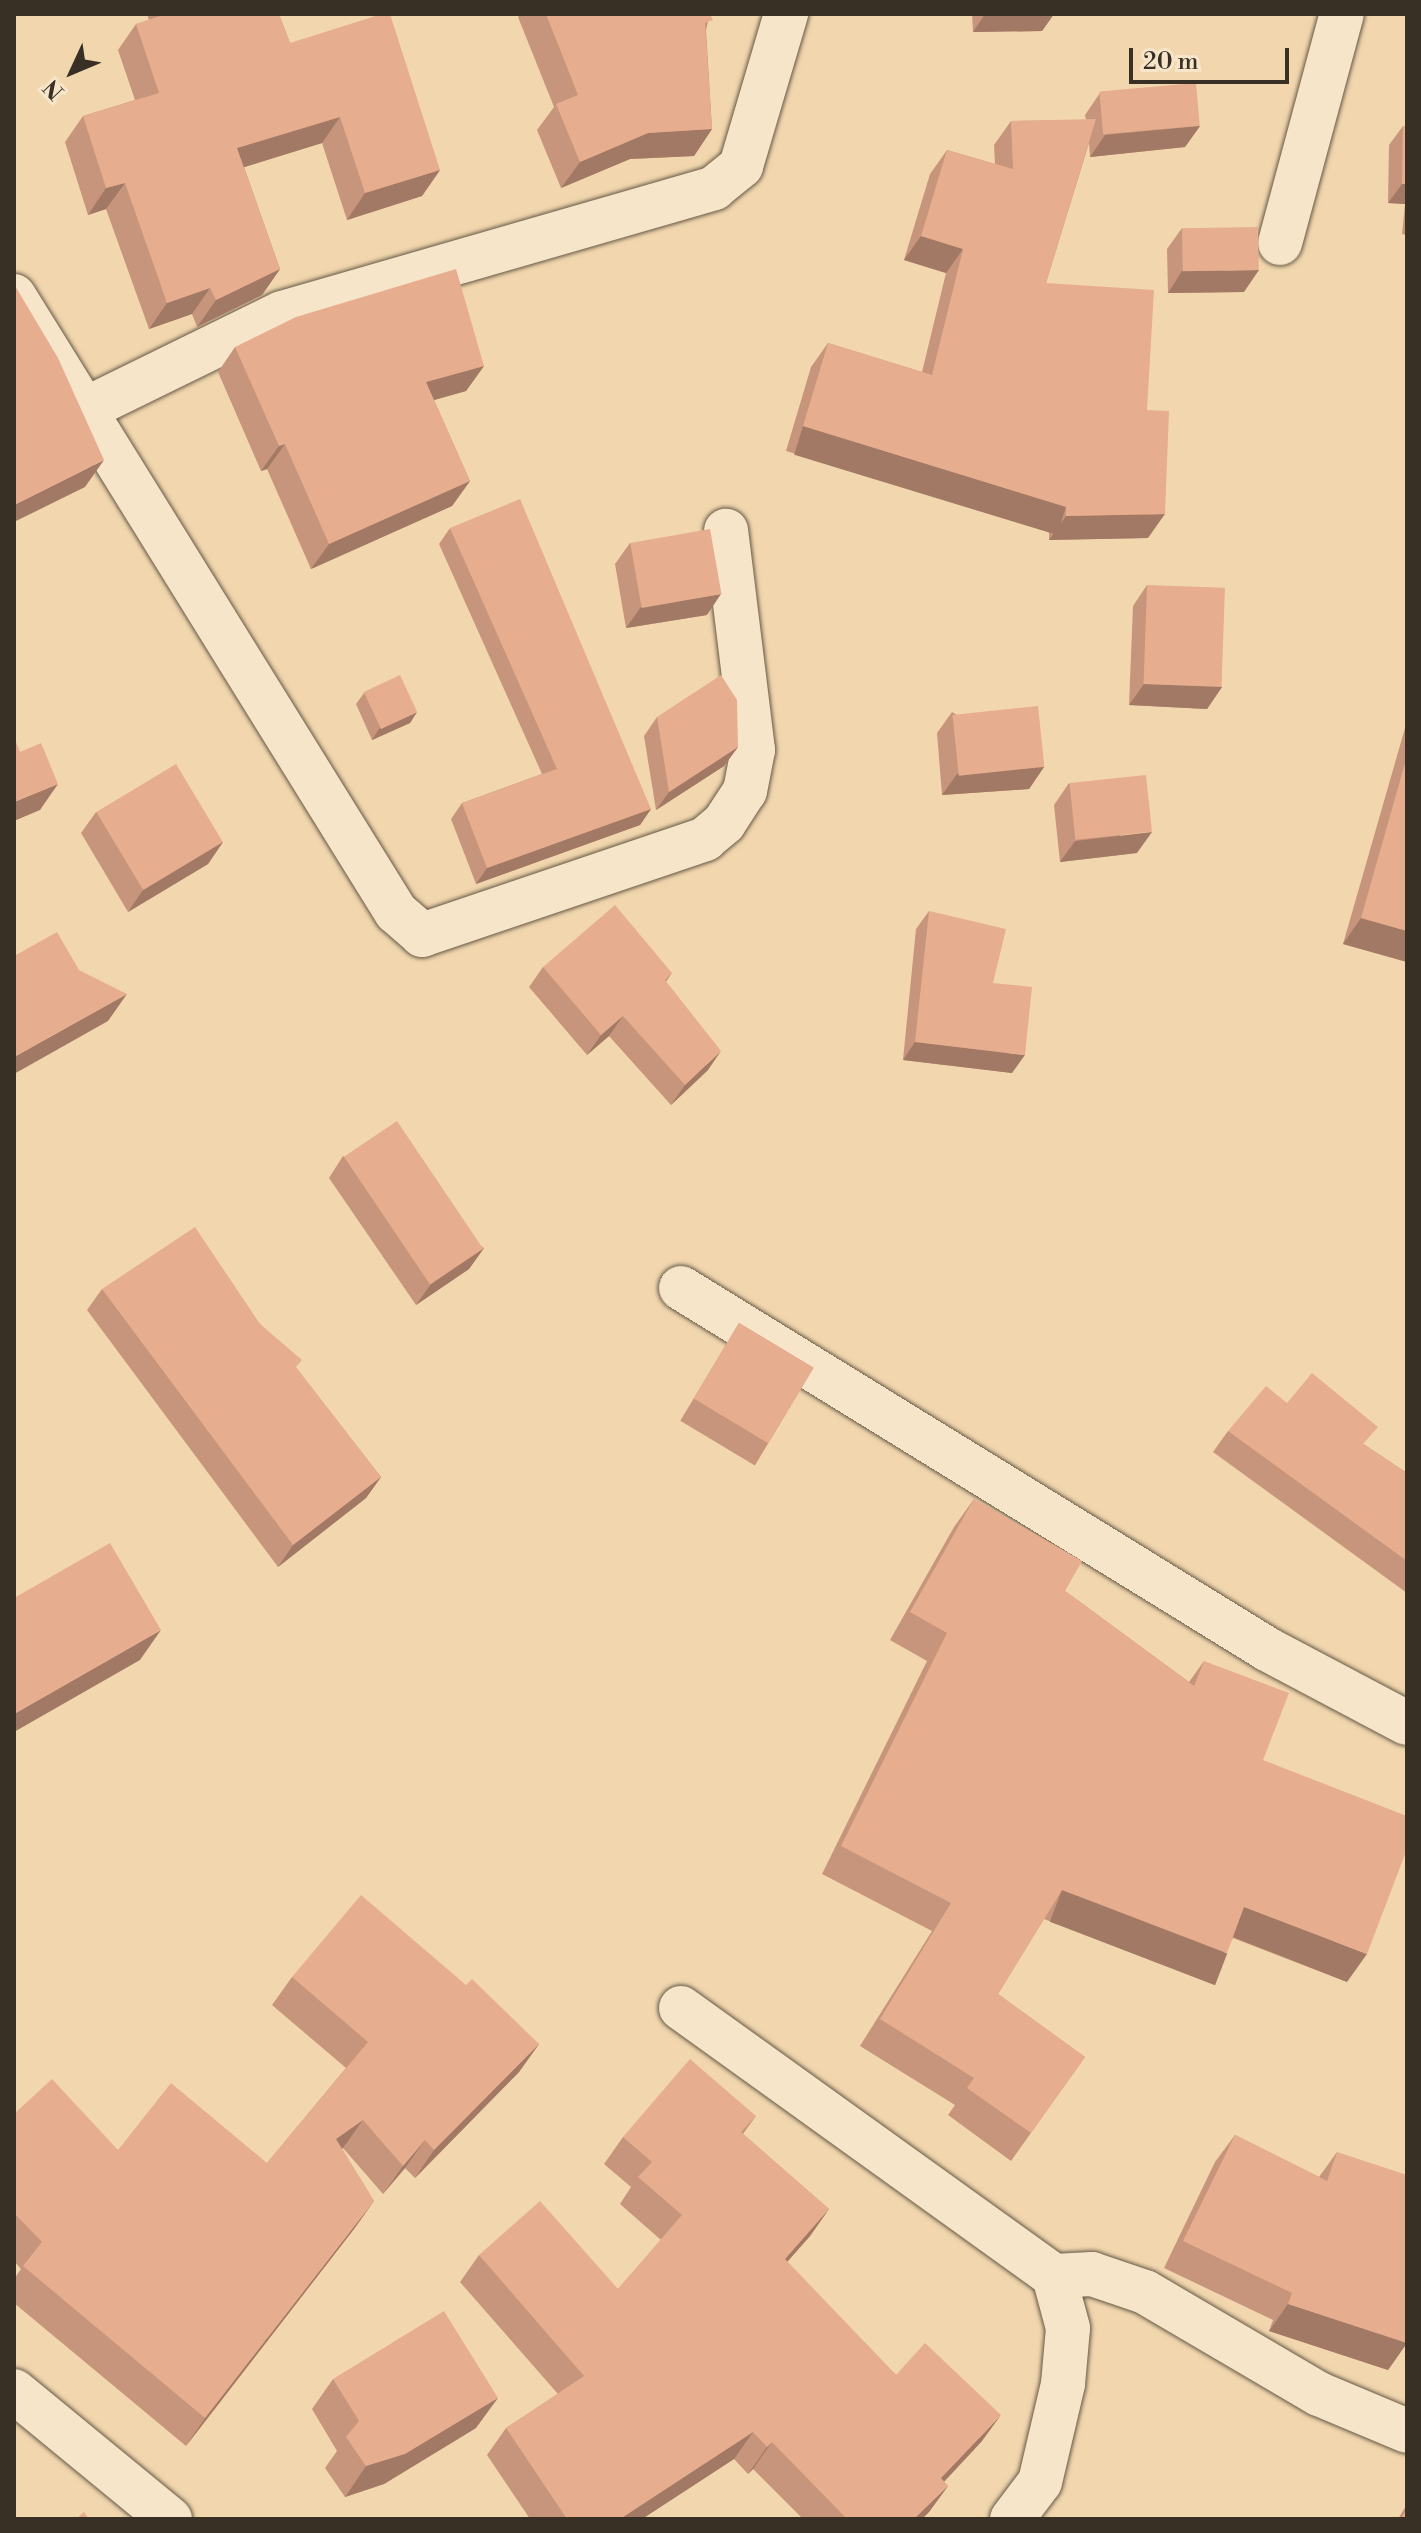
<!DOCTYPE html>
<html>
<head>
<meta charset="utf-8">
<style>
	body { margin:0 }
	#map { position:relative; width:1421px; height:2533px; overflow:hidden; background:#f2d7ae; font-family:"Libre Bodoni",serif }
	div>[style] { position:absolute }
	.roads { filter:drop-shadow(0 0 2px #665947) drop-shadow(0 0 2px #665947) }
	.minor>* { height:44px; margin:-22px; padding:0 22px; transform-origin:22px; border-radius:22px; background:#f7e5ca }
	.wall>* { inset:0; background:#c7957b; transform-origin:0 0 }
	.shaded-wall>* { inset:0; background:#a27964; transform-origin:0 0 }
	.building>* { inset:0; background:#e7ad8f; transform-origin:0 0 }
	span { translate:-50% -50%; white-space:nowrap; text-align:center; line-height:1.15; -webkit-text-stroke:7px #f7e5ca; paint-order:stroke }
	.frame { position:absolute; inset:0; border:16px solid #382f25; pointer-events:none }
	.north { position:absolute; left:32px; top:32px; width:80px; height:80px; -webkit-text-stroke:6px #f7e5ca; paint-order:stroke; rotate:226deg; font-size:22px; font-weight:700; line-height:32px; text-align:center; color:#382f25 }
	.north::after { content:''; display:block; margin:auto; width:28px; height:36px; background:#382f25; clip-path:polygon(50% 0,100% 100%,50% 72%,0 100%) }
	.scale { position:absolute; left:1129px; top:48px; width:160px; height:36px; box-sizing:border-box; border:4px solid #382f25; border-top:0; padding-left:10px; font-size:24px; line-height:28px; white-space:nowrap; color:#382f25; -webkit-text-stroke:6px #f7e5ca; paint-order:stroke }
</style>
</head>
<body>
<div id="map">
	<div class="roads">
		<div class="minor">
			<i style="left:1280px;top:243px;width:237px;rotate:-74.9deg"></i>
			<i style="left:14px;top:296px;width:725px;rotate:58.2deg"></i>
			<i style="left:396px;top:912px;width:35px;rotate:41deg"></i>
			<i style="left:422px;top:935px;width:299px;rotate:-18.7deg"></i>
			<i style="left:705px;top:839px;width:25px;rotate:-40deg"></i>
			<i style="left:724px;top:823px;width:38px;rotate:-57deg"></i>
			<i style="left:745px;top:791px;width:42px;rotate:-79deg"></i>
			<i style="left:753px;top:750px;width:221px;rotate:-97deg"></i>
			<i style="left:86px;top:409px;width:218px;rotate:-26.1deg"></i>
			<i style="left:282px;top:313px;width:450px;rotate:-16.1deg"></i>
			<i style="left:714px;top:188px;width:35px;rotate:-39deg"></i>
			<i style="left:741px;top:166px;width:159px;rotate:-73.5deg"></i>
			<i style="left:681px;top:1288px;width:688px;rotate:31.63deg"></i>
			<i style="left:1267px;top:1649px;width:158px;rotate:27.9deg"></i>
			<i style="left:681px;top:2008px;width:459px;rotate:35.7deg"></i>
			<i style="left:1054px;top:2276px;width:38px;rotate:-3deg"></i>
			<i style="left:1092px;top:2274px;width:56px;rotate:18.8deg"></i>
			<i style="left:1145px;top:2292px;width:202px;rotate:30.4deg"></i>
			<i style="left:1319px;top:2394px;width:95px;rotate:22.8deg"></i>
			<i style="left:14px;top:2391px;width:202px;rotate:39.4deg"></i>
			<i style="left:1012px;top:2519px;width:46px;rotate:-52.9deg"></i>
			<i style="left:1040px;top:2482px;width:101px;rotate:-76.8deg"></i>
			<i style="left:1063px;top:2384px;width:56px;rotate:-84.9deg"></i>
			<i style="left:1068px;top:2328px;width:54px;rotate:-105.1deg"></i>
		</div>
	</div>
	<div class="wall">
		<i style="clip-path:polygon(147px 14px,279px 14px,290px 43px,440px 170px,422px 196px,347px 220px,322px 143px,244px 167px,280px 269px,262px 295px,197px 327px,192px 314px,149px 329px,106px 209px,88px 215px,65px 142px,83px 116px,135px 100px,118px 50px,136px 24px,149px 20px)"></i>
		<i style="clip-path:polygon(520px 14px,710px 14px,706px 30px,712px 129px,694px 156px,630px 159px,561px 188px,537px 130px,554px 107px,518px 17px)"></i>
		<i style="clip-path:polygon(972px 14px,1054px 14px,1042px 31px,973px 32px)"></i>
		<i style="clip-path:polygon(1100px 93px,1200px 126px,1185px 147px,1090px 157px,1089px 143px,1046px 283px,1147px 410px,1148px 538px,1049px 540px,1049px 531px,786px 451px,811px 367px,828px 343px,922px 372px,946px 273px,904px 260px,930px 174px,947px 150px,995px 164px,994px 145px,1011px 121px,1086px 120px,1085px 115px)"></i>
		<i style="clip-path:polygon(1407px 123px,1407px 235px,1402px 234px,1405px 204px,1388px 203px,1389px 145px,1403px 126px,1407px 126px)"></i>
		<i style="clip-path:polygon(1182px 228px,1244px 292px,1168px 293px,1167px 249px)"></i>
		<i style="clip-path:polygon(235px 347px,484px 366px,466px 391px,434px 400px,470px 481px,452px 506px,311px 569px,267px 469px,261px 471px,218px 372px)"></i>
		<i style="clip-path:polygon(450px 528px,651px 809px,640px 825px,476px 884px,451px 819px,462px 803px,542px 774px,439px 544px)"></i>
		<i style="clip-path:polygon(630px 543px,707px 615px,626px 628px,615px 564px)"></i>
		<i style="clip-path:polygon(1147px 585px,1222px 687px,1207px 709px,1129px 705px,1133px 606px)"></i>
		<i style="clip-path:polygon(364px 693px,417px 712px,410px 723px,372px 740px,356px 704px)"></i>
		<i style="clip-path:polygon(952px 712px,1044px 767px,1029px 789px,942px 795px,937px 733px)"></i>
		<i style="clip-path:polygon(657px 717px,738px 747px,724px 766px,656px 810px,644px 736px)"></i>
		<i style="clip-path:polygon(1407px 721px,1407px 962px,1343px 944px)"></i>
		<i style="clip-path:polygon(1069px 783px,1137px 853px,1060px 862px,1054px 805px)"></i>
		<i style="clip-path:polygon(96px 812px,223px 842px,208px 864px,128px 912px,81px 833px)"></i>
		<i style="clip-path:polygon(929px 911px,993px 983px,1012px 1073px,903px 1060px,916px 929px)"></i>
		<i style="clip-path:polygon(543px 967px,672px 973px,666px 982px,708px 1070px,671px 1105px,609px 1036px,587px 1055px,529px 987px)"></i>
		<i style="clip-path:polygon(343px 1156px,484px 1248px,469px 1269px,416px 1305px,329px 1178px)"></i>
		<i style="clip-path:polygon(102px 1289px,260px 1324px,296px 1368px,381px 1477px,366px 1498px,278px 1567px,87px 1310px)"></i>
		<i style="left:739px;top:1323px;width:87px;height:114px;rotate:31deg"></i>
		<i style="clip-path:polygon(1287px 1403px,1365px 1445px,1407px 1473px,1407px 1593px,1213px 1452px,1228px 1431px)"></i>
		<i style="clip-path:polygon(974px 1499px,1065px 1591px,1189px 1682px,1204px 1661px,1263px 1760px,1347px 1982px,1233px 1938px,1208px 1981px,1044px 1919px,998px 1994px,1085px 2057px,1011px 2161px,948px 2115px,955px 2105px,860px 2046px,932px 1931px,822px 1874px,927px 1661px,890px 1640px,954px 1527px)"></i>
		<i style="clip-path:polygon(292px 1977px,466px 1985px,539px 2044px,519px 2072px,415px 2178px,405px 2168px,383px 2194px,343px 2148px,342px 2149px,374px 2201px,354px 2229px,186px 2446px,14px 2303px,14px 2279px,21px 2269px,14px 2261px,14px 2114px,118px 2150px,267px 2163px,346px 2068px,272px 2005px)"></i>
		<i style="clip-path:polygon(756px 2116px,743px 2134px,829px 2209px,810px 2236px,787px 2262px,896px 2375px,982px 2441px,944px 2482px,948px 2486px,929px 2512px,922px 2519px,803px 2519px,753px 2469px,748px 2474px,734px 2459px,642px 2519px,530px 2519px,487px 2455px,506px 2428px,558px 2394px,460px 2282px,479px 2255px,618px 2289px,661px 2240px,620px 2204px,631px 2187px,604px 2164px,623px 2137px)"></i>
		<i style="clip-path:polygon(1235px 2135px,1319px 2177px,1337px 2152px,1407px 2343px,1388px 2370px,1269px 2331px,1273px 2320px,1164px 2268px,1215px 2162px)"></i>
		<i style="clip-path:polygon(333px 2379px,476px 2428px,384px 2484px,345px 2497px,325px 2468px,337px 2451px,312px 2409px)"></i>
		<i style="clip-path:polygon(1407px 2504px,1407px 2519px,1398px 2519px)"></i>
	</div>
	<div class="shaded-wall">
		<i style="clip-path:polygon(985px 14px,1054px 14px,1042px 31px,973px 32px)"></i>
		<i style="clip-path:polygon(340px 117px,322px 143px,219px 175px,237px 148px)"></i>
		<i style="clip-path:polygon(1200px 126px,1185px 147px,1090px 157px,1105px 135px)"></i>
		<i style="clip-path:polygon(712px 129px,694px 156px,630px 159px,561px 188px,580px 162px,648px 133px)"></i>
		<i style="clip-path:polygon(440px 170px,422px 196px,347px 220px,365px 193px)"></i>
		<i style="clip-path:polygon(125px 183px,106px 209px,88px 215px,106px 188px)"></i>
		<i style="clip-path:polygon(1402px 184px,1407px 184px,1407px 201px,1405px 204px,1388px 203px)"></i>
		<i style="clip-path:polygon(921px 236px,963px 249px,946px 273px,904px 260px)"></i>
		<i style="clip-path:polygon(280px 269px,262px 295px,197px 327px,216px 300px)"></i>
		<i style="clip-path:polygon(1259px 270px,1244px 292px,1168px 293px,1182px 271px)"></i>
		<i style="clip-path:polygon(210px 288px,192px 314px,149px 329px,167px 303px)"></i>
		<i style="clip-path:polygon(484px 366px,466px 391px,409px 407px,426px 382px)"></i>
		<i style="left:803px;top:426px;width:275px;height:30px;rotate:17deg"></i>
		<i style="clip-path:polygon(285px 444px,267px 469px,261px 471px,279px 446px)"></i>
		<i style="clip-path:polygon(104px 460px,85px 487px,14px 522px,14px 505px)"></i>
		<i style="clip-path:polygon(470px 481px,452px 506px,311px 569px,329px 544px)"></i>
		<i style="clip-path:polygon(1165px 514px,1148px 538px,1049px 540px,1066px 516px)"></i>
		<i style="clip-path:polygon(721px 594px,707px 615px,626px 628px,641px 607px)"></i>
		<i style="clip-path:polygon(1144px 684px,1222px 687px,1207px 709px,1129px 705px)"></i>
		<i style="clip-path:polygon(417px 712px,410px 723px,372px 740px,379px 729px)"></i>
		<i style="clip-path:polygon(738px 747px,724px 766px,656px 810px,669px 792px)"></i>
		<i style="clip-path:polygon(1044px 767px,1029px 789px,942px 795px,957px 774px)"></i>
		<i style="clip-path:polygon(58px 784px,40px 810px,14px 821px,14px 802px)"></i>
		<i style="clip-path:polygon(651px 809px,640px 825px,476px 884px,487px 868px)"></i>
		<i style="clip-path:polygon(1152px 832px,1137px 853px,1060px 862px,1075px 841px)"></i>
		<i style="clip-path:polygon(223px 842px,208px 864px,128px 912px,143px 890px)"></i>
		<i style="clip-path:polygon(1361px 918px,1407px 931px,1407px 962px,1343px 944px)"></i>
		<i style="clip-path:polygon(127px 994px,108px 1021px,14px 1074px,14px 1057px)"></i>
		<i style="clip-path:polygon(623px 1016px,609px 1036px,587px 1055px,601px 1035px)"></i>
		<i style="clip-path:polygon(915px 1042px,1025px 1055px,1012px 1073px,903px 1060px)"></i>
		<i style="clip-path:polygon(721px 1051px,708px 1070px,671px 1105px,685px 1085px)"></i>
		<i style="clip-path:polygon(484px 1248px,469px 1269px,416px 1305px,431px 1284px)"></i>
		<i style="clip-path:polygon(381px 1477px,366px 1498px,278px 1567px,293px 1545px)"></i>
		<i style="clip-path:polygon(161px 1630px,140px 1660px,14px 1732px,14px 1714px)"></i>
		<i style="left:1062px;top:1890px;width:177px;height:34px;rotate:21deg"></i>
		<i style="clip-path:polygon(1244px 1907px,1367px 1954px,1347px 1982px,1225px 1934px)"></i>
		<i style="clip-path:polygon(539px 2044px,519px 2072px,415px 2178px,434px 2150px)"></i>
		<i style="clip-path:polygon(363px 2120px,343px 2148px,316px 2167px,336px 2139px)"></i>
		<i style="clip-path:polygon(425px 2140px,405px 2168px,383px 2194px,403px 2166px)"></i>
		<i style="clip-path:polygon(374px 2201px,354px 2229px,186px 2446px,205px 2418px)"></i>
		<i style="clip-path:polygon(829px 2209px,810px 2236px,766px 2286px,785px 2259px)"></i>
		<i style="clip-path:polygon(1288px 2304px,1407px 2343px,1388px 2370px,1269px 2331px)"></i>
		<i style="clip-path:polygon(498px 2398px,476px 2428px,384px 2484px,345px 2497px,366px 2466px)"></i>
		<i style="clip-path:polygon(1001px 2415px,982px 2441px,922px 2505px,941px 2478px)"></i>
		<i style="clip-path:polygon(753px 2432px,734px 2459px,642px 2519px,620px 2519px)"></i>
		<i style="clip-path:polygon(772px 2442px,753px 2469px,748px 2474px,767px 2447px)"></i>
		<i style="clip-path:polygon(948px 2486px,929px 2512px,922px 2519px,914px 2519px)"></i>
	</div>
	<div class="building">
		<i style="clip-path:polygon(166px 14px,279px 14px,290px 43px,382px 14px,390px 14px,440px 170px,365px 193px,340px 117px,237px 148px,280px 269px,216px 300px,210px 288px,167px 303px,125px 183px,106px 188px,83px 116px,159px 93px,136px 24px)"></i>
		<i style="clip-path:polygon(546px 14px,710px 14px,713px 20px,705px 23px,712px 129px,648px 133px,580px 162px,556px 104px,578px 95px)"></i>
		<i style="left:1196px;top:83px;width:43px;height:97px;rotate:85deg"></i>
		<i style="clip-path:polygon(1096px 119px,1046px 283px,1154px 290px,1147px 410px,1169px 411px,1165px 514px,1066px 516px,1066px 507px,803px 426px,828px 343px,932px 375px,963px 249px,921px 236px,947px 150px,1013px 169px,1011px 121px)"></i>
		<i style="clip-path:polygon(1403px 126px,1407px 126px,1407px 184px,1402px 184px)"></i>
		<i style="left:1258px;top:227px;width:43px;height:76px;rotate:89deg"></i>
		<i style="clip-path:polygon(456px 269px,484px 366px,426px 382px,470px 481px,329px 544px,285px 444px,279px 446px,235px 347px,296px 317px)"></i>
		<i style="clip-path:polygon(14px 284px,58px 358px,104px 460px,14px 505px)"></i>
		<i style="clip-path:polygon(520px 499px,651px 809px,487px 868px,462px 803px,557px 769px,450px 528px)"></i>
		<i style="left:710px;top:529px;width:66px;height:81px;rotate:80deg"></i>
		<i style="left:1147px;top:585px;width:78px;height:99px;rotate:2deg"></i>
		<i style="left:400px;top:675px;width:41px;height:40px;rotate:65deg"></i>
		<i style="clip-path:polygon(721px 675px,737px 700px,738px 747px,669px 792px,657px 717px)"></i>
		<i style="left:1038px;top:706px;width:61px;height:86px;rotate:84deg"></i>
		<i style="clip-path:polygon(14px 737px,20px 752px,41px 743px,58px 784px,14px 802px)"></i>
		<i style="clip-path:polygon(1407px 756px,1407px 931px,1361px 918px)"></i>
		<i style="left:176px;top:764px;width:91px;height:93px;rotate:59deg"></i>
		<i style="left:1146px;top:775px;width:57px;height:77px;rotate:84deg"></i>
		<i style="clip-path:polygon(615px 905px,672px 973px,665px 980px,721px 1051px,685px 1085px,623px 1016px,601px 1035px,543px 967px)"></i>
		<i style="clip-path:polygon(929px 911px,1006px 929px,993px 983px,1032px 987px,1025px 1055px,915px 1042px)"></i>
		<i style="clip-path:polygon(57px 932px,79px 970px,127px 994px,14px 1057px,14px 956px)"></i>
		<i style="left:397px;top:1121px;width:154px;height:64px;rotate:56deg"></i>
		<i style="clip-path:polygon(195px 1227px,260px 1324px,302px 1360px,296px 1367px,381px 1477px,293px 1545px,102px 1289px)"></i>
		<i style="left:739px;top:1323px;width:87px;height:88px;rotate:31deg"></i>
		<i style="clip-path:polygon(1312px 1373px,1378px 1427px,1363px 1444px,1407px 1473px,1407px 1561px,1228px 1431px,1266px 1386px,1287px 1403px)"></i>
		<i style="clip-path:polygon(974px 1499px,1082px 1561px,1065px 1591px,1194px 1686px,1204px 1661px,1289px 1693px,1263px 1760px,1407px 1816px,1407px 1849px,1367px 1954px,1244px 1907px,1227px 1953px,1062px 1890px,998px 1994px,1085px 2057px,1031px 2133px,967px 2088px,974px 2078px,880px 2019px,951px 1903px,841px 1846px,947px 1633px,910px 1612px)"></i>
		<i style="clip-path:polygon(110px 1543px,161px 1630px,14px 1714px,14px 1598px)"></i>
		<i style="clip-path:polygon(361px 1895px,466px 1985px,472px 1979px,539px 2044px,434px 2150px,425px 2140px,403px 2166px,363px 2120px,336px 2139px,374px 2201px,205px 2418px,23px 2266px,42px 2242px,14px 2213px,14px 2114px,52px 2079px,118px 2150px,171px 2083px,267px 2163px,368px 2042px,292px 1977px)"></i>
		<i style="clip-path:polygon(690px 2059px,756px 2116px,741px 2132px,829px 2209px,785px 2259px,896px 2375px,925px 2343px,1001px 2415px,941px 2478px,948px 2486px,914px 2519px,847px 2519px,772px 2442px,767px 2447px,753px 2432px,620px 2519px,567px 2519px,506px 2428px,584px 2376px,479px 2255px,540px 2201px,618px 2289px,682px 2215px,638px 2177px,652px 2162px,623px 2137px)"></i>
		<i style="clip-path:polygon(1235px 2135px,1327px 2181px,1337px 2152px,1407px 2175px,1407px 2343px,1288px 2304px,1292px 2293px,1183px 2241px)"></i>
		<i style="clip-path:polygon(444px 2311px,498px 2398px,405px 2454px,366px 2466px,346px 2437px,359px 2421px,333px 2379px)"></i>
		<i style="clip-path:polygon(1407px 2509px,1407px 2519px,1401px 2519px)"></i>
		<i style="clip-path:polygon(84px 2512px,89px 2519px,76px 2519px)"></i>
	</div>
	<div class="frame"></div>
	<div class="north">N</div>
	<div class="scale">20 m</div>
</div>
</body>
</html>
